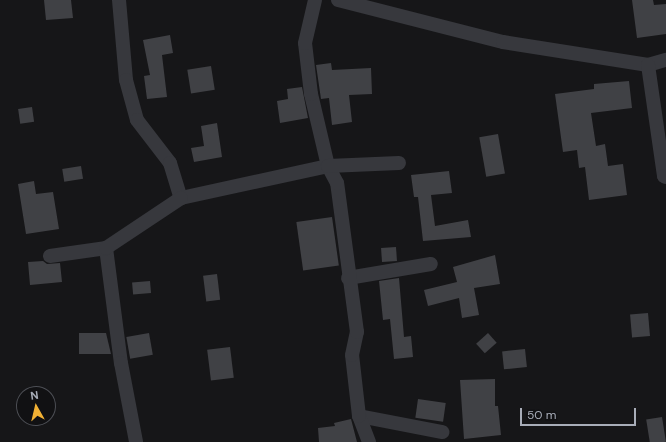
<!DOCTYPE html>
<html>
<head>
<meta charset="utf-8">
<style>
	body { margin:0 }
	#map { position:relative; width:666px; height:442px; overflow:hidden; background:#161618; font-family:"DM Sans",sans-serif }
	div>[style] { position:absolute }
	.building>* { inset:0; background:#404145; transform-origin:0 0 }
	.minor>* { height:14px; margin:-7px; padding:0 7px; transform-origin:7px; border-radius:7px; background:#37383d }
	span { translate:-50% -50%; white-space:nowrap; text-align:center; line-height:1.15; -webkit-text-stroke:4px #111113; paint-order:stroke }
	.north { position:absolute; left:16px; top:386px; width:40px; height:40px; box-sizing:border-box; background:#111113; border:1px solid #4d4f55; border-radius:50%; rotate:352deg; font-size:11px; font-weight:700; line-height:16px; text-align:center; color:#a8adb8 }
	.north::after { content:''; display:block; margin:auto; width:14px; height:18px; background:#f2b134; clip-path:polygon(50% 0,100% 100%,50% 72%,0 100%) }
	.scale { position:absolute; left:520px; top:408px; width:116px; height:18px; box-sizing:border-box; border:2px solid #a8adb8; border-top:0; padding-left:5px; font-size:12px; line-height:14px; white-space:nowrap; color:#a8adb8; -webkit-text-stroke:3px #111113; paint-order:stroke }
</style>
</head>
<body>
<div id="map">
	<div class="building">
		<i style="clip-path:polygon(44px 0,71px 0,73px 18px,46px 20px)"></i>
		<i style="clip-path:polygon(632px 0,653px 0,654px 5px,666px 4px,666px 34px,637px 38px)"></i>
		<i style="clip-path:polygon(170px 35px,173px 53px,162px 55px,167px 97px,147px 99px,144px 76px,150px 75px,143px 40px)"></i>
		<i style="clip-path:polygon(331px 63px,332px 70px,371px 68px,372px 94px,349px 95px,352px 122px,332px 125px,329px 98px,321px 99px,316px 65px)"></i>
		<i style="left:211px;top:66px;width:24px;height:24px;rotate:81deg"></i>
		<i style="clip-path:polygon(629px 81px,632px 108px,591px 113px,596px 146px,605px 144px,608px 166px,623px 164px,627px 195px,589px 200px,585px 167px,579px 168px,577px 150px,563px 152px,555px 94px,594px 89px,594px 84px)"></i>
		<i style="clip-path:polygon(302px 87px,308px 118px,280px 123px,277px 101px,288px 99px,287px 89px)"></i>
		<i style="left:32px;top:107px;width:15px;height:14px;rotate:82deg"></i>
		<i style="clip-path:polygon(217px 123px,222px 157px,194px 162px,191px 148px,204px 146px,201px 126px)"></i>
		<i style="left:498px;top:134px;width:40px;height:19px;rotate:80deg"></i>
		<i style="left:81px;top:166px;width:13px;height:19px;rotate:81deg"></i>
		<i style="clip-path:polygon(449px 171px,452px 193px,431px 195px,435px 226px,468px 220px,471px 237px,423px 241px,418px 197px,414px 197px,411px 175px)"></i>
		<i style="clip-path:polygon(34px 181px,36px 194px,53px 192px,59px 229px,26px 234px,18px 184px)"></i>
		<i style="left:332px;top:217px;width:49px;height:36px;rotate:82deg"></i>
		<i style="left:396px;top:247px;width:14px;height:15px;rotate:86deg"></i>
		<i style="clip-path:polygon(495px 255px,500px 284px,474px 288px,479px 315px,462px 318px,459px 298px,428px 306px,424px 290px,457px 282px,453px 267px)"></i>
		<i style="clip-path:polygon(43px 261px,47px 264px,60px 263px,62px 282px,30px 285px,28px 262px)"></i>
		<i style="left:217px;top:274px;width:26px;height:14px;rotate:83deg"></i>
		<i style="clip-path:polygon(399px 278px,404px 337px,411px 336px,413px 357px,394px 359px,390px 319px,383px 320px,379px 281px)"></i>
		<i style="left:150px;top:281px;width:12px;height:18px;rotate:85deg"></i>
		<i style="left:648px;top:313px;width:23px;height:18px;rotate:85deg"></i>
		<i style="clip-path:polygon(79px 333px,106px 333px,111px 354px,79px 354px)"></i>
		<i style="left:149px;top:333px;width:22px;height:23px;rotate:80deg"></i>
		<i style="left:488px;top:333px;width:13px;height:16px;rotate:48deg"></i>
		<i style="left:230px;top:347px;width:31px;height:23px;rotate:83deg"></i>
		<i style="left:525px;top:349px;width:18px;height:23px;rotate:84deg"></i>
		<i style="clip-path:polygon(495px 379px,495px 406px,498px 406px,501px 435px,464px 439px,460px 380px)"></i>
		<i style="left:418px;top:399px;width:28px;height:19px;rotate:8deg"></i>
		<i style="left:662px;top:417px;width:25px;height:16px;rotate:81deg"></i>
		<i style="clip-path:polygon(351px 419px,357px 442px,319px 442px,318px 428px,335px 426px,334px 423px)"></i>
	</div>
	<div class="minor">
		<i style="left:119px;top:0;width:80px;rotate:85deg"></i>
		<i style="left:126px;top:80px;width:41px;rotate:74.6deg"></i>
		<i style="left:137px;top:120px;width:54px;rotate:52.5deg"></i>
		<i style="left:170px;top:163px;width:37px;rotate:73deg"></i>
		<i style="left:181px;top:198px;width:150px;rotate:-12.3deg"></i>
		<i style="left:328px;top:166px;width:74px;rotate:-103.3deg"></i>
		<i style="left:311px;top:94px;width:51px;rotate:-96.7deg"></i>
		<i style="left:305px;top:43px;width:44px;rotate:-76.9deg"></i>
		<i style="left:338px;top:0;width:170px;rotate:14.3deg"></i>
		<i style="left:503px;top:42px;width:147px;rotate:9deg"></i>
		<i style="left:648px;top:65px;width:19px;rotate:-16deg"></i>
		<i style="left:648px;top:65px;width:112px;rotate:81.8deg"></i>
		<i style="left:664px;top:176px;width:2px;rotate:27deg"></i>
		<i style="left:106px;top:248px;width:116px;rotate:82.6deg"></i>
		<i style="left:121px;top:363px;width:80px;rotate:79.2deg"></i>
		<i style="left:50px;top:256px;width:57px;rotate:-8.1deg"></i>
		<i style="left:106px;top:248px;width:90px;rotate:-33.7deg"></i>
		<i style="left:348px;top:278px;width:84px;rotate:-9.6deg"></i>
		<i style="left:359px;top:416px;width:85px;rotate:10.9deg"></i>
		<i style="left:369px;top:442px;width:28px;rotate:-111deg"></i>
		<i style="left:359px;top:416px;width:61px;rotate:-96.5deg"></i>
		<i style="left:352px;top:355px;width:24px;rotate:-78deg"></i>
		<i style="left:357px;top:332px;width:150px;rotate:-97.6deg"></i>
		<i style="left:337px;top:183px;width:19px;rotate:-118deg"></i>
		<i style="left:328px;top:166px;width:71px;rotate:-2.4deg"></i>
	</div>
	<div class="north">N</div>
	<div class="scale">50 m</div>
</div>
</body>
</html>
